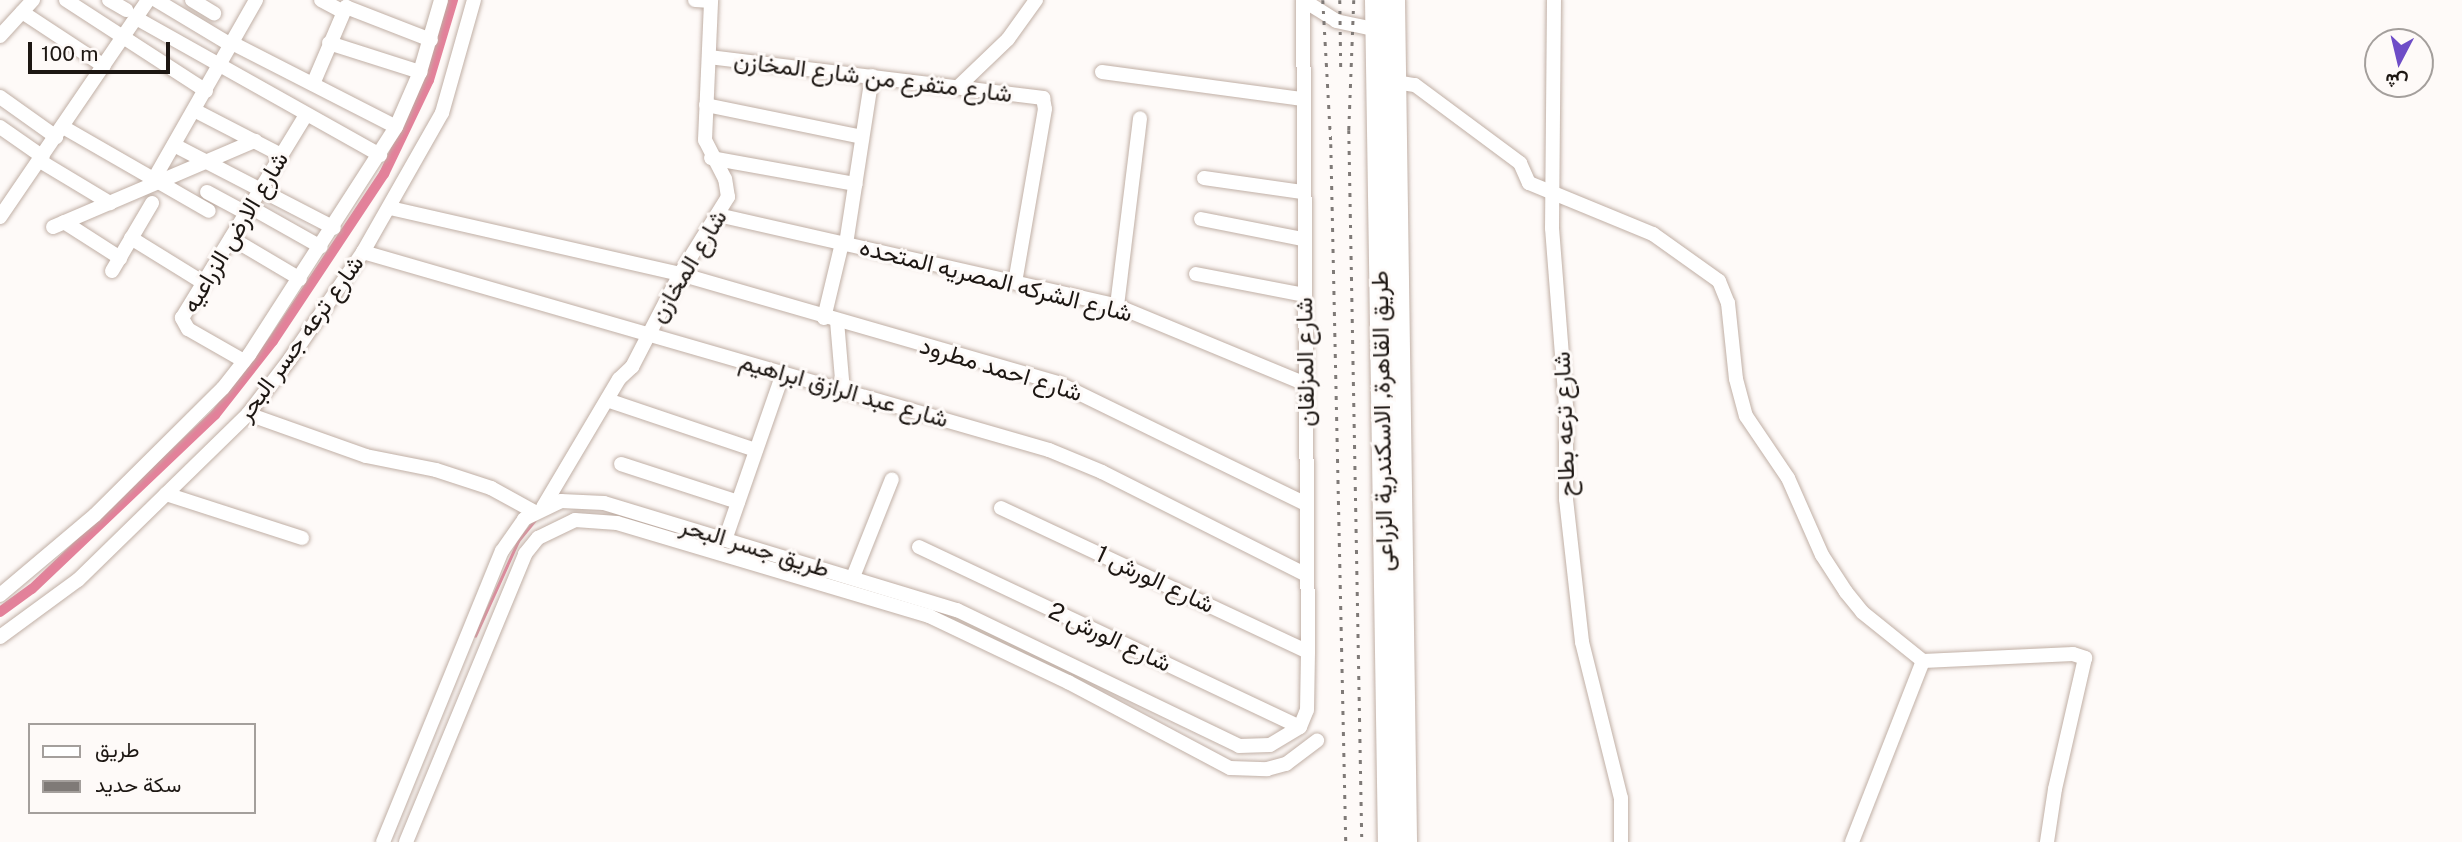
<!DOCTYPE html>
<html>
<head>
<meta charset="utf-8">
<style>
	body { margin:0 }
	#map { position:relative; width:2462px; height:842px; overflow:hidden; background:#fefaf8; font-family:"Public Sans",Vazirmatn,sans-serif }
	div>[style] { position:absolute }
	.stream>* { height:2.5px; margin:-1.25px; padding:0 1.25px; transform-origin:1.25px; border-radius:1.25px; background:#e3819a }
	.canal>* { height:10px; margin:-5px; padding:0 5px; transform-origin:5px; border-radius:5px; background:#e3819a }
	.roads { filter:drop-shadow(0 0 2px #c0afa5) drop-shadow(0 0 2px #c0afa5) }
	.minor>* { height:14px; margin:-7px; padding:0 7px; transform-origin:7px; border-radius:7px; background:#fff }
	.highway>* { height:21px; margin:-10.5px; padding:0 10.5px; transform-origin:10.5px; border-radius:10.5px; background:#fff }
	.rail>* { height:2.5px; margin-top:-1.25px; transform-origin:0; background:repeating-linear-gradient(90deg,#7f7a77 0 3.5px,transparent 0 10.5px) }
	span { translate:-50% -50%; white-space:nowrap; text-align:center; line-height:1.15; -webkit-text-stroke:6px #fefaf8; paint-order:stroke }
	.street-label { font-size:24px; color:#1d1713 }
	.legend { position:absolute; left:28px; top:723px; width:228px; height:91px; box-sizing:border-box; background:#fefaf8; border:2px solid #a49f9c; margin:0; padding:9px 12px; list-style:none; font-size:21px; color:#1d1713 }
	.legend li { display:flex; align-items:center; gap:14px; height:35px }
	.legend b { width:35px; border:2px solid #a49f9c }
	.north { position:absolute; left:2364px; top:28px; width:70px; height:70px; box-sizing:border-box; background:#fefaf8; border:2px solid #a49f9c; border-radius:50%; rotate:187deg; font-size:19px; font-weight:700; line-height:28px; text-align:center; color:#1d1713 }
	.north::after { content:''; display:block; margin:auto; width:24px; height:32px; background:#6e4dc7; clip-path:polygon(50% 0,100% 100%,50% 72%,0 100%) }
	.scale { position:absolute; left:28px; top:42px; width:142px; height:32px; box-sizing:border-box; border:4px solid #1d1713; border-top:0; padding-left:9px; font-size:21px; line-height:24px; white-space:nowrap; color:#1d1713; -webkit-text-stroke:5px #fefaf8; paint-order:stroke }
</style>
</head>
<body>
<div id="map">
	<div class="stream">
		<i style="left:475px;top:636px;width:104px;rotate:-65.6deg"></i>
		<i style="left:518px;top:541px;width:26px;rotate:-51deg"></i>
	</div>
	<div class="canal">
		<i style="left:0;top:612px;width:39px;rotate:-36deg"></i>
		<i style="left:32px;top:589px;width:253px;rotate:-43.6deg"></i>
		<i style="left:215px;top:415px;width:94px;rotate:-51.9deg"></i>
		<i style="left:273px;top:341px;width:201px;rotate:-56.4deg"></i>
		<i style="left:384px;top:174px;width:104px;rotate:-64.4deg"></i>
		<i style="left:429px;top:80px;width:84px;rotate:-73.3deg"></i>
	</div>
	<div class="roads">
		<div class="minor">
			<i style="left:66px;top:0;width:167px;rotate:33deg"></i>
			<i style="left:109px;top:0;width:20px;rotate:30deg"></i>
			<i style="left:156px;top:0;width:87px;rotate:31deg"></i>
			<i style="left:192px;top:0;width:26px;rotate:31deg"></i>
			<i style="left:321px;top:0;width:24px;rotate:28deg"></i>
			<i style="left:695px;top:0;width:16px;rotate:4deg"></i>
			<i style="left:1303px;top:0;width:39px;rotate:32deg"></i>
			<i style="left:1336px;top:21px;width:39px;rotate:12deg"></i>
			<i style="left:1554px;top:0;width:228px;rotate:90.5deg"></i>
			<i style="left:1552px;top:228px;width:179px;rotate:85.5deg"></i>
			<i style="left:1566px;top:406px;width:93px;rotate:90deg"></i>
			<i style="left:1566px;top:499px;width:144px;rotate:83.6deg"></i>
			<i style="left:1582px;top:642px;width:161px;rotate:76deg"></i>
			<i style="left:1621px;top:798px;width:44px;rotate:90deg"></i>
			<i style="left:22px;top:12px;width:98px;rotate:33.4deg"></i>
			<i style="left:136px;top:18px;width:280px;rotate:29.3deg"></i>
			<i style="left:0;top:36px;width:49px;rotate:-47.5deg"></i>
			<i style="left:232px;top:43px;width:184px;rotate:27.1deg"></i>
			<i style="left:329px;top:43px;width:96px;rotate:17.7deg"></i>
			<i style="left:709px;top:57px;width:337px;rotate:7deg"></i>
			<i style="left:1043px;top:98px;width:11px;rotate:80deg"></i>
			<i style="left:1045px;top:109px;width:176px;rotate:99.8deg"></i>
			<i style="left:1102px;top:72px;width:201px;rotate:7.7deg"></i>
			<i style="left:1395px;top:82px;width:20px;rotate:9deg"></i>
			<i style="left:1415px;top:85px;width:131px;rotate:36.6deg"></i>
			<i style="left:1520px;top:163px;width:22px;rotate:66deg"></i>
			<i style="left:1529px;top:183px;width:134px;rotate:22.4deg"></i>
			<i style="left:1653px;top:234px;width:81px;rotate:35.5deg"></i>
			<i style="left:1719px;top:281px;width:24px;rotate:68deg"></i>
			<i style="left:1728px;top:303px;width:76px;rotate:84deg"></i>
			<i style="left:1736px;top:379px;width:38px;rotate:75deg"></i>
			<i style="left:1746px;top:416px;width:75px;rotate:55.9deg"></i>
			<i style="left:1788px;top:478px;width:84px;rotate:66.2deg"></i>
			<i style="left:1822px;top:555px;width:44px;rotate:57deg"></i>
			<i style="left:1846px;top:592px;width:26px;rotate:51deg"></i>
			<i style="left:1862px;top:612px;width:78px;rotate:38.8deg"></i>
			<i style="left:313px;top:84px;width:84px;rotate:-66.8deg"></i>
			<i style="left:346px;top:7px;width:91px;rotate:21.2deg"></i>
			<i style="left:958px;top:87px;width:69px;rotate:-43.8deg"></i>
			<i style="left:1008px;top:39px;width:48px;rotate:-54.3deg"></i>
			<i style="left:0;top:97px;width:69px;rotate:35.5deg"></i>
			<i style="left:706px;top:105px;width:159px;rotate:11.6deg"></i>
			<i style="left:194px;top:110px;width:98px;rotate:27.3deg"></i>
			<i style="left:0;top:127px;width:52px;rotate:34.9deg"></i>
			<i style="left:63px;top:127px;width:168px;rotate:29.9deg"></i>
			<i style="left:174px;top:145px;width:180px;rotate:27.4deg"></i>
			<i style="left:711px;top:158px;width:147px;rotate:10.2deg"></i>
			<i style="left:40px;top:161px;width:82px;rotate:31deg"></i>
			<i style="left:1204px;top:178px;width:99px;rotate:8.1deg"></i>
			<i style="left:154px;top:179px;width:206px;rotate:-60.3deg"></i>
			<i style="left:207px;top:192px;width:44px;rotate:28.3deg"></i>
			<i style="left:250px;top:207px;width:81px;rotate:29.4deg"></i>
			<i style="left:390px;top:208px;width:297px;rotate:12.8deg"></i>
			<i style="left:680px;top:274px;width:396px;rotate:16.1deg"></i>
			<i style="left:1060px;top:384px;width:274px;rotate:26deg"></i>
			<i style="left:718px;top:215px;width:409px;rotate:12.8deg"></i>
			<i style="left:1117px;top:306px;width:204px;rotate:22.5deg"></i>
			<i style="left:0;top:217px;width:263px;rotate:-55.7deg"></i>
			<i style="left:1201px;top:219px;width:104px;rotate:11.1deg"></i>
			<i style="left:64px;top:222px;width:67px;rotate:32.7deg"></i>
			<i style="left:53px;top:227px;width:220px;rotate:-23.1deg"></i>
			<i style="left:131px;top:238px;width:86px;rotate:31.7deg"></i>
			<i style="left:231px;top:238px;width:80px;rotate:30.7deg"></i>
			<i style="left:846px;top:244px;width:170px;rotate:-81.2deg"></i>
			<i style="left:363px;top:252px;width:714px;rotate:16.1deg"></i>
			<i style="left:1049px;top:450px;width:57px;rotate:22.5deg"></i>
			<i style="left:1102px;top:472px;width:229px;rotate:26.7deg"></i>
			<i style="left:112px;top:271px;width:79px;rotate:-59.5deg"></i>
			<i style="left:1196px;top:274px;width:110px;rotate:11deg"></i>
			<i style="left:1117px;top:306px;width:189px;rotate:-83deg"></i>
			<i style="left:824px;top:318px;width:77px;rotate:-76.5deg"></i>
			<i style="left:837px;top:321px;width:70px;rotate:85.1deg"></i>
			<i style="left:244px;top:361px;width:64px;rotate:-150.3deg"></i>
			<i style="left:188px;top:329px;width:13px;rotate:-119deg"></i>
			<i style="left:182px;top:318px;width:238px;rotate:-58.6deg"></i>
			<i style="left:607px;top:400px;width:157px;rotate:18.6deg"></i>
			<i style="left:248px;top:414px;width:125px;rotate:19.6deg"></i>
			<i style="left:366px;top:456px;width:71px;rotate:11.3deg"></i>
			<i style="left:436px;top:470px;width:58px;rotate:18.1deg"></i>
			<i style="left:491px;top:488px;width:48px;rotate:28.7deg"></i>
			<i style="left:621px;top:464px;width:123px;rotate:18deg"></i>
			<i style="left:166px;top:494px;width:143px;rotate:17.9deg"></i>
			<i style="left:543px;top:507px;width:149px;rotate:-59.3deg"></i>
			<i style="left:619px;top:379px;width:18px;rotate:-43deg"></i>
			<i style="left:632px;top:367px;width:105px;rotate:-62.7deg"></i>
			<i style="left:680px;top:274px;width:91px;rotate:-58.1deg"></i>
			<i style="left:728px;top:197px;width:18px;rotate:-99deg"></i>
			<i style="left:725px;top:179px;width:44px;rotate:-117.1deg"></i>
			<i style="left:705px;top:140px;width:140px;rotate:-87.5deg"></i>
			<i style="left:1001px;top:508px;width:339px;rotate:25.1deg"></i>
			<i style="left:726px;top:537px;width:174px;rotate:-70.8deg"></i>
			<i style="left:919px;top:547px;width:421px;rotate:25.3deg"></i>
			<i style="left:853px;top:577px;width:105px;rotate:-68.3deg"></i>
			<i style="left:0;top:595px;width:124px;rotate:-40.1deg"></i>
			<i style="left:95px;top:515px;width:180px;rotate:-44.8deg"></i>
			<i style="left:223px;top:388px;width:42px;rotate:-51.8deg"></i>
			<i style="left:249px;top:355px;width:271px;rotate:-57.2deg"></i>
			<i style="left:396px;top:127px;width:60px;rotate:-66.4deg"></i>
			<i style="left:420px;top:72px;width:75px;rotate:-73.7deg"></i>
			<i style="left:0;top:637px;width:97px;rotate:-36.2deg"></i>
			<i style="left:78px;top:580px;width:238px;rotate:-44.3deg"></i>
			<i style="left:248px;top:414px;width:69px;rotate:-52.6deg"></i>
			<i style="left:290px;top:359px;width:130px;rotate:-55.7deg"></i>
			<i style="left:363px;top:252px;width:160px;rotate:-60.4deg"></i>
			<i style="left:442px;top:113px;width:117px;rotate:-74.2deg"></i>
			<i style="left:1923px;top:661px;width:150px;rotate:-2.7deg"></i>
			<i style="left:2073px;top:654px;width:13px;rotate:18deg"></i>
			<i style="left:2085px;top:658px;width:134px;rotate:102.9deg"></i>
			<i style="left:2055px;top:789px;width:54px;rotate:98.6deg"></i>
			<i style="left:383px;top:842px;width:314px;rotate:-67.8deg"></i>
			<i style="left:502px;top:551px;width:39px;rotate:-55deg"></i>
			<i style="left:524px;top:519px;width:41px;rotate:-25.9deg"></i>
			<i style="left:561px;top:501px;width:43px;rotate:2.7deg"></i>
			<i style="left:604px;top:503px;width:369px;rotate:16.9deg"></i>
			<i style="left:957px;top:610px;width:313px;rotate:25.7deg"></i>
			<i style="left:1239px;top:746px;width:31px;rotate:-2deg"></i>
			<i style="left:1270px;top:745px;width:35px;rotate:-31deg"></i>
			<i style="left:1300px;top:727px;width:18px;rotate:-68deg"></i>
			<i style="left:1307px;top:710px;width:58px;rotate:-89deg"></i>
			<i style="left:1308px;top:652px;width:652px;rotate:-90.44deg"></i>
			<i style="left:406px;top:842px;width:312px;rotate:-67.5deg"></i>
			<i style="left:525px;top:554px;width:21px;rotate:-51deg"></i>
			<i style="left:538px;top:538px;width:41px;rotate:-25.9deg"></i>
			<i style="left:575px;top:520px;width:42px;rotate:4.1deg"></i>
			<i style="left:617px;top:523px;width:326px;rotate:16.6deg"></i>
			<i style="left:929px;top:616px;width:154px;rotate:25.4deg"></i>
			<i style="left:1068px;top:682px;width:183px;rotate:28deg"></i>
			<i style="left:1230px;top:768px;width:37px;rotate:2deg"></i>
			<i style="left:1267px;top:769px;width:20px;rotate:-15deg"></i>
			<i style="left:1286px;top:764px;width:39px;rotate:-37deg"></i>
			<i style="left:1852px;top:842px;width:194px;rotate:-68.6deg"></i>
		</div>
		<div class="highway">
			<i style="left:1375px;top:0;width:842px;rotate:89.12deg"></i>
			<i style="left:1394px;top:0;width:842px;rotate:89.18deg"></i>
		</div>
	</div>
	<div class="rail">
		<i style="left:1323px;top:0;width:144px;rotate:86.8deg"></i>
		<i style="left:1331px;top:144px;width:698px;rotate:88.77deg"></i>
		<i style="left:1340px;top:0;width:70px;rotate:89.2deg"></i>
		<i style="left:1354px;top:0;width:130px;rotate:92.2deg"></i>
		<i style="left:1349px;top:130px;width:712px;rotate:88.95deg"></i>
	</div>
	<div class="street-label">
		<span style="left:873px;top:77px;rotate:7deg">شارع متفرع من شارع المخازن</span>
		<span style="left:235px;top:232px;rotate:-59deg">شارع الارض الزراعيه</span>
		<span style="left:688px;top:266px;rotate:-59deg">شارع المخازن</span>
		<span style="left:996px;top:280px;rotate:14deg">شارع الشركه المصريه المتحده</span>
		<span style="left:300px;top:338px;rotate:-54deg">شارع ترعه جسر البحر</span>
		<span style="left:1305px;top:362px;rotate:-91deg">شارع المزلقان</span>
		<span style="left:1001px;top:369px;rotate:17deg">شارع احمد مطرود</span>
		<span style="left:844px;top:390px;rotate:16deg">شارع عبد الرازق ابراهيم</span>
		<span style="left:1382px;top:421px;rotate:-91deg">طريق القاهرة, الاسكندرية الزراعى</span>
		<span style="left:1564px;top:424px;rotate:-92deg">شارع ترعه بطاح</span>
		<span style="left:755px;top:547px;rotate:17deg">طريق جسر البحر</span>
		<span style="left:1155px;top:579px;rotate:25deg">شارع الورش 1</span>
		<span style="left:1110px;top:637px;rotate:25deg">شارع الورش 2</span>
	</div>
	<ul class="legend">
	<li><b style="height:9px;background:#fff"></b>طريق</li>
	<li><b style="height:9px;background:#7f7a77"></b>سكة حديد</li>
	</ul>
	<div class="north">ش</div>
	<div class="scale">100 m</div>
</div>
</body>
</html>
